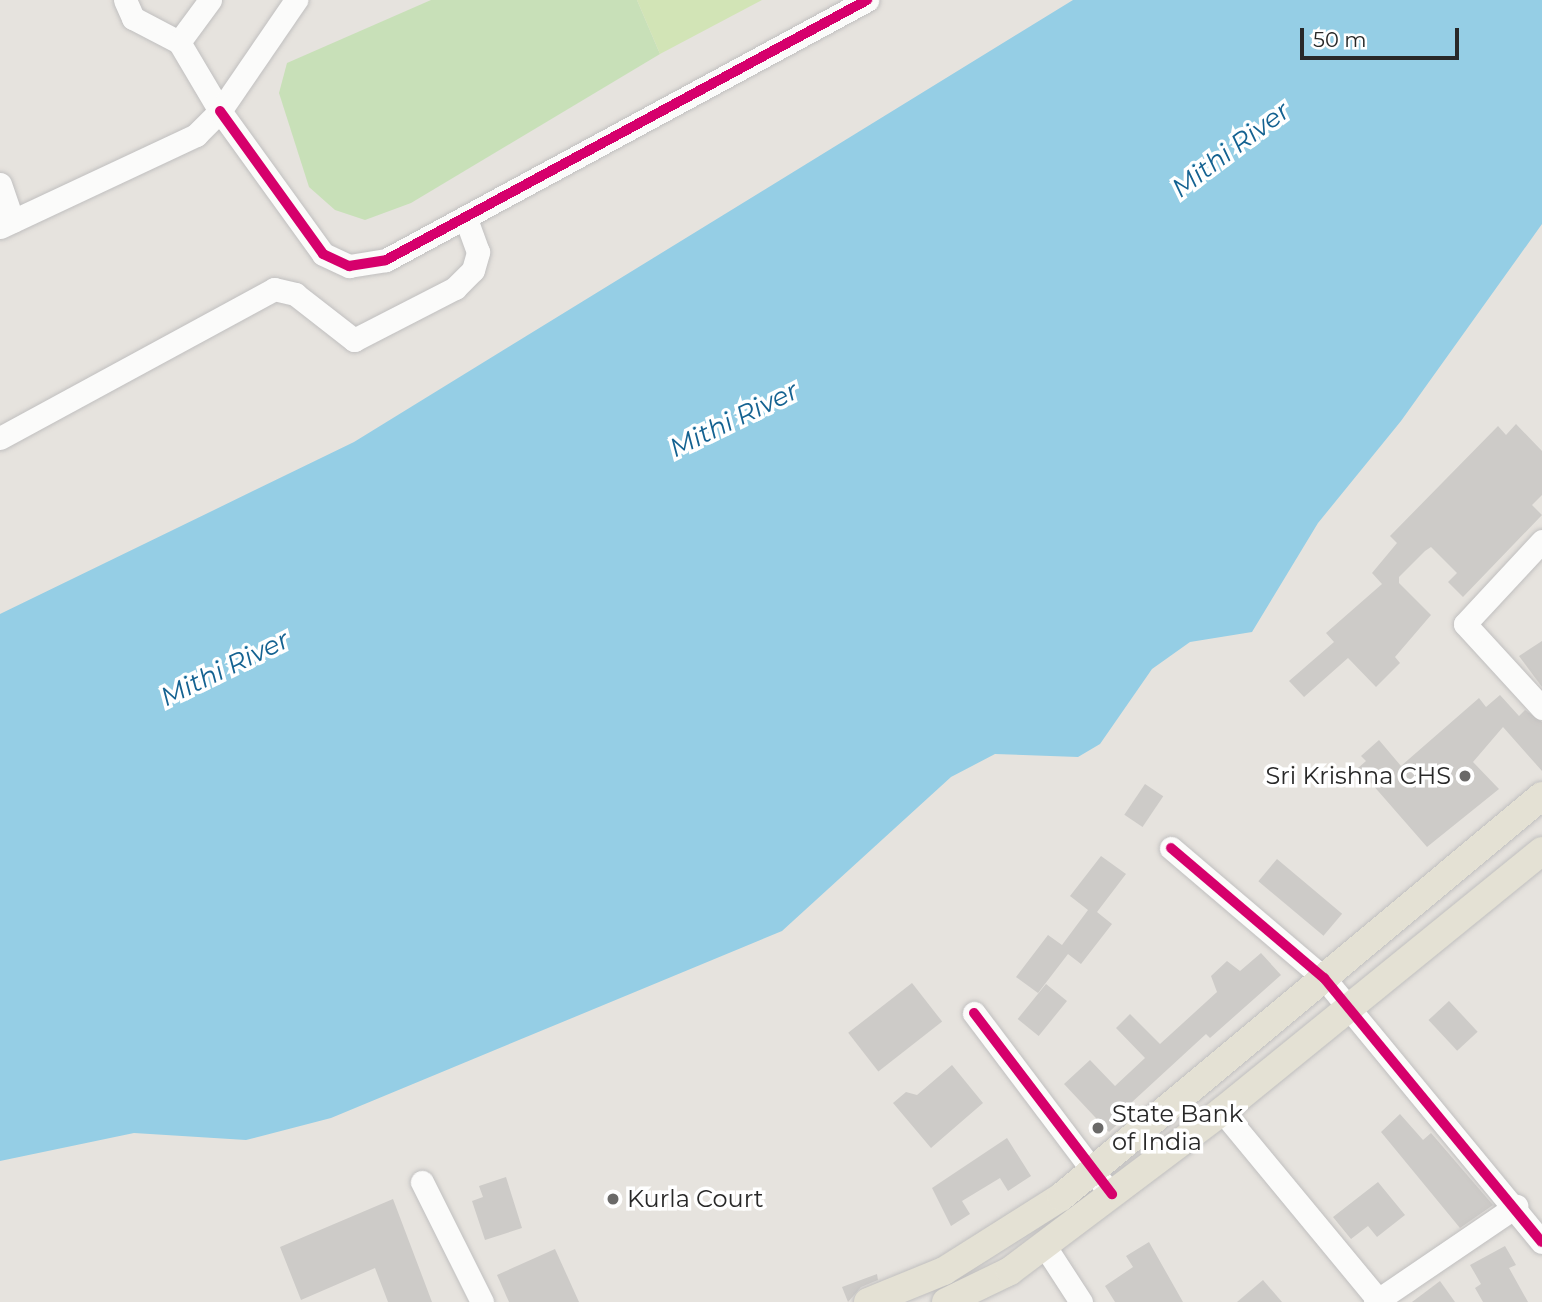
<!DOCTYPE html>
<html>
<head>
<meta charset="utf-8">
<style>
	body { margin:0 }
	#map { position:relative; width:1542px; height:1302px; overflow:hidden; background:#e6e3de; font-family:Montserrat,sans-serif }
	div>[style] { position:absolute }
	.green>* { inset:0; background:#c8e0b8 }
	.pitch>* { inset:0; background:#d2e4b6 }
	.water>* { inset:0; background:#95cee5 }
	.building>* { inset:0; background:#cdcbc8; transform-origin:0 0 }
	.roads { filter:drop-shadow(0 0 2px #c0bfbf) drop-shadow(0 0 2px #c0bfbf) }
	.minor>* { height:23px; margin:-11.5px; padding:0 11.5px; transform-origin:11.5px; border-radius:11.5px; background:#fbfbfa }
	.major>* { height:28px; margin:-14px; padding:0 14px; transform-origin:14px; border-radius:14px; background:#e4e1d4 }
	.cycleway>* { height:10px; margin:-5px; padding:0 5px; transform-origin:5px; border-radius:5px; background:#d6006c }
	.dots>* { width:19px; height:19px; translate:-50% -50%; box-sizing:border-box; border:4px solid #fff; border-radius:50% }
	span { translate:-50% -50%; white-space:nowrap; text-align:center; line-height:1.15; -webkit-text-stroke:7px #fff; paint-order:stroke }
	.poi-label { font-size:24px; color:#282828 }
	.right { translate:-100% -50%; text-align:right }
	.left { translate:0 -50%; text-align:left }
	.water-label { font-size:26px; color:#146291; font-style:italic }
	.scale { position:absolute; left:1300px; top:28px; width:159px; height:32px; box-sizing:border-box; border:4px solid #282828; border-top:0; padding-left:9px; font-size:21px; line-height:24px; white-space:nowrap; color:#282828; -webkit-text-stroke:5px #fff; paint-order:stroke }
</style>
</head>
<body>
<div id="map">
	<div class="green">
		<i style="clip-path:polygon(431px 0,637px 0,660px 54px,411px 203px,365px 220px,335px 210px,309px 187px,279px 93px,287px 63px)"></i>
	</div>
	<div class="pitch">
		<i style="clip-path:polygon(637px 0,762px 0,660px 54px)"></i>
	</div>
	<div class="water">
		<i style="clip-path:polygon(1073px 0,1542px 0,1542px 224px,1401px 421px,1318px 523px,1252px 632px,1190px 642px,1152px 669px,1100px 744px,1078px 757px,995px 754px,951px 777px,782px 931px,331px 1118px,246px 1140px,134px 1133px,0 1161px,0 614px,354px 442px)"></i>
	</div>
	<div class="building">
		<i style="clip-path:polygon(1516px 424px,1542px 451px,1542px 495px,1532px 505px,1542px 515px,1463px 597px,1448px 582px,1457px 573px,1431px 547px,1425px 551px,1399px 577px,1399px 583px,1431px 615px,1395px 657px,1400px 663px,1376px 687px,1348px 658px,1304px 697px,1289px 681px,1334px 642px,1326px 633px,1382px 584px,1372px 573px,1397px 543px,1390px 536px,1498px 426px,1506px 435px)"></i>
		<i style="clip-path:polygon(1542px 641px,1542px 687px,1519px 656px)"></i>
		<i style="clip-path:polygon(1500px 695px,1519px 716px,1525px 710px,1542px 722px,1542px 771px,1503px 727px,1473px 762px,1499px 789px,1427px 847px,1358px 768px,1366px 761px,1361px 756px,1379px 740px,1401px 766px,1479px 698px,1486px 707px)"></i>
		<i style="left:1145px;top:784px;width:22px;height:37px;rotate:34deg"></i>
		<i style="clip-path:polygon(1101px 856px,1126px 874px,1097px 912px,1112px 924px,1081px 964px,1068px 954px,1038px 993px,1016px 977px,1048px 935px,1062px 945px,1088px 910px,1070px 896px)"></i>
		<i style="left:1277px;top:859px;width:85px;height:29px;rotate:40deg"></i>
		<i style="clip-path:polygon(1261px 953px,1281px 975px,1210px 1038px,1206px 1034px,1131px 1103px,1135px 1108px,1109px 1132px,1064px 1084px,1090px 1060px,1115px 1086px,1145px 1058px,1116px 1028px,1130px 1014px,1160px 1044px,1217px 992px,1211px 976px,1227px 961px,1240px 971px)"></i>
		<i style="left:912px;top:983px;width:49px;height:81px;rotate:52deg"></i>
		<i style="left:1046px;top:984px;width:27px;height:45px;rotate:39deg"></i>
		<i style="left:1449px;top:1001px;width:42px;height:28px;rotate:47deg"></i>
		<i style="clip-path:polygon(952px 1065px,983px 1103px,931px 1148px,893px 1103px,906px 1092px,917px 1095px)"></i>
		<i style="clip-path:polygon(1400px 1114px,1423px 1140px,1431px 1133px,1493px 1205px,1460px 1228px,1381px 1132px)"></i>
		<i style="clip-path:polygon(1007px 1138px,1031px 1176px,1008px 1191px,1000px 1178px,962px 1201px,970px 1214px,951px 1226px,932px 1188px)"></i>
		<i style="clip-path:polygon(506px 1177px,522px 1228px,485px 1240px,472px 1201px,483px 1197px,479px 1186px)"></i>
		<i style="clip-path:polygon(1378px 1182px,1405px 1215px,1377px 1237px,1368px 1226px,1351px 1239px,1333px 1217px)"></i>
		<i style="clip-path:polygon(393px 1199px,432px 1302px,388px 1302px,375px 1268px,301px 1300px,280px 1247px)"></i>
		<i style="clip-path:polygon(1149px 1242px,1183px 1302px,1115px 1302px,1105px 1286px,1133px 1267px,1126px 1256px)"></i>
		<i style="clip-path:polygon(1505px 1246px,1516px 1265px,1509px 1268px,1528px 1302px,1483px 1302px,1475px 1288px,1481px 1284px,1470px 1265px)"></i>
		<i style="clip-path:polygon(555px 1249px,579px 1302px,509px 1302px,497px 1275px)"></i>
		<i style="clip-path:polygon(877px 1274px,878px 1280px,861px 1287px,848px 1302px,842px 1287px)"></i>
		<i style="clip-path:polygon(1263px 1280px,1282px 1302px,1237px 1302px)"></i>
		<i style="clip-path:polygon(1440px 1281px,1455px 1302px,1412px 1302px)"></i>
	</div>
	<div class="roads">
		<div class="minor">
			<i style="left:125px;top:0;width:20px;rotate:66deg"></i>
			<i style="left:133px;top:18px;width:52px;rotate:27.6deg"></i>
			<i style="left:210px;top:0;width:52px;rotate:126.4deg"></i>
			<i style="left:179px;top:42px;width:80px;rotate:59.3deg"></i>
			<i style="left:220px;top:111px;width:176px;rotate:54.2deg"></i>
			<i style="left:323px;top:254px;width:29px;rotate:25deg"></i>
			<i style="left:349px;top:266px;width:37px;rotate:-9deg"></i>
			<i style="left:386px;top:260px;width:547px;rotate:-28.39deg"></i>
			<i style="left:0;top:184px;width:39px;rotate:71deg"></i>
			<i style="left:0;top:227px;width:217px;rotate:-25.1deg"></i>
			<i style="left:196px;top:135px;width:34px;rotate:-45deg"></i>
			<i style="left:220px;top:111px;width:135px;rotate:-55.6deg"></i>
			<i style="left:0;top:438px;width:312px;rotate:-28.5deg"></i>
			<i style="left:274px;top:289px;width:22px;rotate:13deg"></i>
			<i style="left:295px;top:294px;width:75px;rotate:37.9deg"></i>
			<i style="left:354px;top:340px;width:114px;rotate:-27.2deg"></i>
			<i style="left:455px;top:288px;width:25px;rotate:-45deg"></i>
			<i style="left:473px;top:270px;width:19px;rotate:-74deg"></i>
			<i style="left:478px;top:252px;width:37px;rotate:-110deg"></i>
			<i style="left:1542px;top:541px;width:113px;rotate:132.9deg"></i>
			<i style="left:1465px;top:624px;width:114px;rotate:47.5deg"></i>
			<i style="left:1171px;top:848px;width:201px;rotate:40.4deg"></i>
			<i style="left:1324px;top:978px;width:342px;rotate:50.5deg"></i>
			<i style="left:974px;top:1013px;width:214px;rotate:53deg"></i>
			<i style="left:1222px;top:1111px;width:248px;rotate:50.4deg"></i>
			<i style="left:422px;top:1182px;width:134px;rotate:63.4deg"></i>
			<i style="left:1044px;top:1245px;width:68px;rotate:57deg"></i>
			<i style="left:1375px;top:1302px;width:171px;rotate:-34.2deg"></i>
		</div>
		<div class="major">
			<i style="left:868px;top:1302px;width:82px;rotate:-22.2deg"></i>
			<i style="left:944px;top:1271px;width:138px;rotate:-32.3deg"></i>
			<i style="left:1061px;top:1197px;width:626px;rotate:-39.82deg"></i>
			<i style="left:946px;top:1302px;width:71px;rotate:-25.8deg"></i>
			<i style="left:1010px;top:1271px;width:266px;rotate:-37deg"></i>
			<i style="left:1222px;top:1111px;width:412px;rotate:-39.1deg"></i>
		</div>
	</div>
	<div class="cycleway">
		<i style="left:220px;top:111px;width:176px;rotate:54.2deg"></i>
		<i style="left:323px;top:254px;width:29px;rotate:25deg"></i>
		<i style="left:349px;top:266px;width:37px;rotate:-9deg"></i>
		<i style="left:386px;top:260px;width:547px;rotate:-28.39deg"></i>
		<i style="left:1171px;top:848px;width:201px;rotate:40.4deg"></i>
		<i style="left:1324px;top:978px;width:342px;rotate:50.5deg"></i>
		<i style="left:974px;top:1013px;width:228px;rotate:52.7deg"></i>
	</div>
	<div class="dots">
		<i style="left:1465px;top:776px;background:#6a6968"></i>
		<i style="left:1098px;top:1128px;background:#6a6968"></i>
		<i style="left:613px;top:1199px;background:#6a6968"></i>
	</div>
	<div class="poi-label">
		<span class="right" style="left:1451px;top:776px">Sri Krishna CHS</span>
		<span class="left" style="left:1112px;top:1128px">State Bank<br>of India</span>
		<span class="left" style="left:627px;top:1199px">Kurla Court</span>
	</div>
	<div class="water-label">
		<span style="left:1231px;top:150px;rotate:-37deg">Mithi River</span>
		<span style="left:734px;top:420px;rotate:-26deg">Mithi River</span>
		<span style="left:225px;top:669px;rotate:-26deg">Mithi River</span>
	</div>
	<div class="scale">50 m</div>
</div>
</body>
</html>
